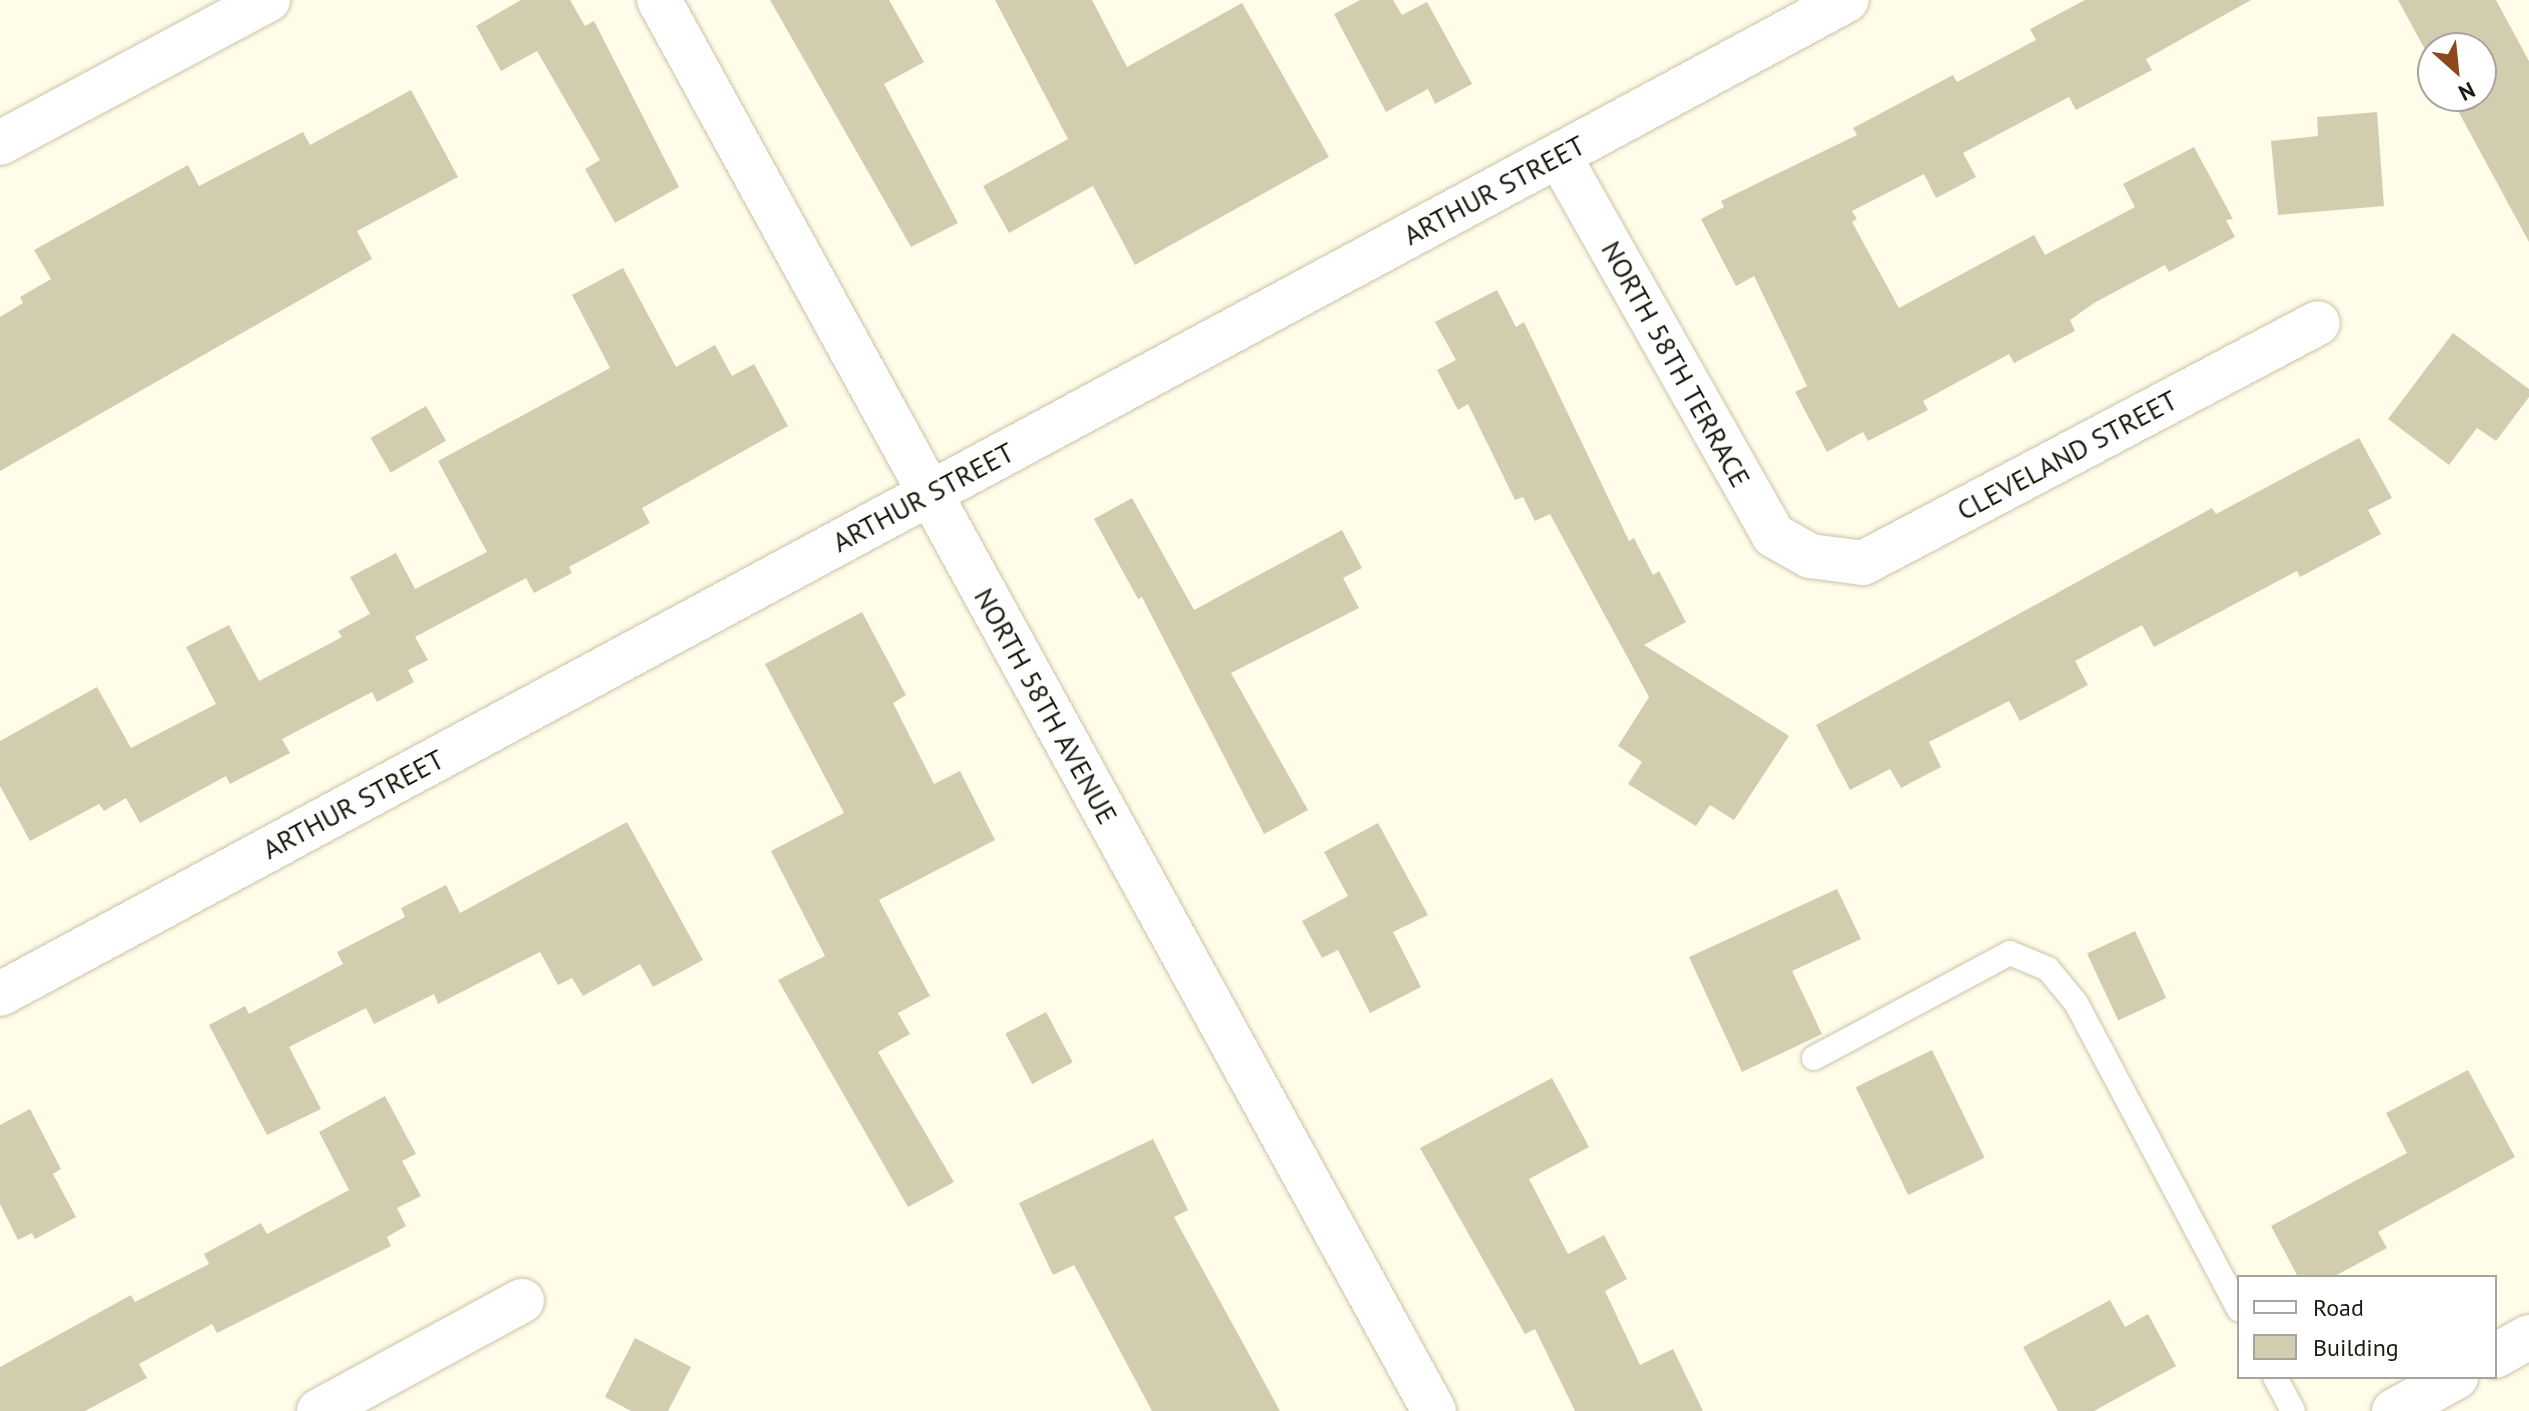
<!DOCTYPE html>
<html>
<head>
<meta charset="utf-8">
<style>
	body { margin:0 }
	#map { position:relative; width:2529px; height:1411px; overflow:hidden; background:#fffcea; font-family:"PT Sans",sans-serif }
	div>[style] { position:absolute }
	.building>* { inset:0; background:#d3cdb0; transform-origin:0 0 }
	.roads { filter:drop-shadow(0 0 2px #cac4a7) drop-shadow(0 0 2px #cac4a7) }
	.service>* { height:24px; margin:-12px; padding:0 12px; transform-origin:12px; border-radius:12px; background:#fff }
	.minor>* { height:44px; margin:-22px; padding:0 22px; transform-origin:22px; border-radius:22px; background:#fff }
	span { translate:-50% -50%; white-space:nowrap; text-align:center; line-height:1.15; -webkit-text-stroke:6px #fff; paint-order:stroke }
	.street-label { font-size:28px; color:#1d1b10 }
	.legend { position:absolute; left:2237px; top:1275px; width:260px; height:104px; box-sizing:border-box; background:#fff; border:2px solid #a5a49f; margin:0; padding:10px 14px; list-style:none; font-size:24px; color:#1d1b10 }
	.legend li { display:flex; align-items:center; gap:16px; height:40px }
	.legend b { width:40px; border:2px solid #a5a49f }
	.north { position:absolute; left:2417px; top:32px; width:80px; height:80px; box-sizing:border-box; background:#fff; border:2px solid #a5a49f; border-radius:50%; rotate:153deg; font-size:22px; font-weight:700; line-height:32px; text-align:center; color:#1d1b10 }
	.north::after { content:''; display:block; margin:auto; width:28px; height:36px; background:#8d491b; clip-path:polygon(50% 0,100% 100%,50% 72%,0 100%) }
</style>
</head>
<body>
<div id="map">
	<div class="building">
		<i style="clip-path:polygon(521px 0,570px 0,585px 26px,594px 21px,679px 187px,615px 223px,585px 169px,600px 160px,537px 51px,501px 71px,476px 26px)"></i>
		<i style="clip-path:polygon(770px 0,889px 0,924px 62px,884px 84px,958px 223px,911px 247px)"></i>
		<i style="clip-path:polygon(995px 0,1092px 0,1127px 67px,1242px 3px,1329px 157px,1135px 265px,1093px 186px,1009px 233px,983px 186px,1068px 139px)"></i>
		<i style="clip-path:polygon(1360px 0,1393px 0,1402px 15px,1427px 2px,1472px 84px,1435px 104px,1428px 89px,1386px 112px,1334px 14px)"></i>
		<i style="clip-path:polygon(2085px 0,2251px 0,2146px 59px,2152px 70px,2076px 110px,2069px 97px,1963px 153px,1976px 177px,1936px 198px,1924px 174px,1852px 211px,1857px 219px,1852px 222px,1899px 308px,2034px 235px,2045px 255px,2135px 207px,2123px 184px,2194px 147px,2233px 219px,2226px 220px,2235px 237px,2169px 272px,2165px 265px,2094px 303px,2070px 320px,2075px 331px,2014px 363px,2009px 354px,1923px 401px,1928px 410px,1868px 441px,1863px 432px,1827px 452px,1795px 392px,1807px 386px,1754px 276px,1736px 286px,1701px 219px,1724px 207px,1721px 201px,1857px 135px,1853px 128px,1953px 75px,1957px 82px,2036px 40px,2030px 29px)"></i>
		<i style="clip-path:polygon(2398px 0,2496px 0,2529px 61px,2529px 242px,2450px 96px,2481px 96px,2481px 48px,2433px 48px,2433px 64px)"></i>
		<i style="clip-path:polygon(411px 90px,458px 177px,357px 231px,372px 259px,0 471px,0 317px,23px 303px,20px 297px,51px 279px,34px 250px,188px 165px,199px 186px,303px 132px,310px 145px)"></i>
		<i style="clip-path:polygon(2377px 112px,2384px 206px,2278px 215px,2271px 141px,2318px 136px,2317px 117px)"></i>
		<i style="clip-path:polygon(623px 268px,676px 367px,715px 345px,732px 376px,754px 364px,788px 426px,642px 508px,650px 523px,569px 567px,572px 573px,534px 593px,526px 578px,415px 637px,428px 660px,408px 670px,414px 682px,377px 702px,372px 692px,282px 739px,290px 753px,230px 784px,226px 776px,140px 823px,126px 798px,104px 811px,99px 804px,30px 841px,0 786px,0 741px,97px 687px,131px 748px,216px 704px,186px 647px,229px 625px,259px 681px,342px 637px,338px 631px,370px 614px,350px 577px,396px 553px,415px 589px,487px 552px,438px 461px,610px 368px,572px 295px)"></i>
		<i style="clip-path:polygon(1497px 290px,1516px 327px,1524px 322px,1629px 541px,1634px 538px,1653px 575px,1659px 571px,1686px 622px,1644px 645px,1789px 736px,1734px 820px,1710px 805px,1696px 826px,1628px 784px,1642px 762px,1618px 746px,1649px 697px,1550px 514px,1535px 521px,1523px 497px,1515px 500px,1468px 404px,1458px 410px,1437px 370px,1456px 360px,1435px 322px)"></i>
		<i style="clip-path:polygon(2453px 333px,2529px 389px,2529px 397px,2496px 441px,2477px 428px,2449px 465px,2388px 419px)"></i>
		<i style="left:426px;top:406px;width:40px;height:64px;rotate:60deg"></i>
		<i style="clip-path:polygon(2359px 438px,2392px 498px,2368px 510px,2381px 534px,2300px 577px,2297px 571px,2154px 647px,2142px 625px,2075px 661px,2088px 685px,2020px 721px,2009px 701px,1929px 742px,1941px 767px,1901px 788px,1890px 769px,1850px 790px,1816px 725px,2212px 508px,2216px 514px)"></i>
		<i style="clip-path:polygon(1132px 498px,1194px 610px,1342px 530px,1362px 568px,1343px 578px,1359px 608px,1231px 673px,1308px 810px,1264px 834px,1142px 597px,1138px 599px,1094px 519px)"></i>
		<i style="clip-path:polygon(862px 612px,906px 695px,893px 703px,934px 784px,960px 771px,995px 840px,879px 900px,930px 996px,898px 1013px,910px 1034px,878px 1052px,954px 1182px,908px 1207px,778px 980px,825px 956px,771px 851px,844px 813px,765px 664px)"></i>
		<i style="clip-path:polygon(627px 822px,703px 960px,653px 987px,640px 964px,583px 996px,572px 978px,558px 985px,540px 952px,438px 1004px,434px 994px,374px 1024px,366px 1008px,289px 1047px,321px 1109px,267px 1135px,209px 1025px,245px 1006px,249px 1014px,343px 964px,337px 952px,405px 917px,401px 908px,446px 885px,460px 913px)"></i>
		<i style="clip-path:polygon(1378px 823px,1428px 915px,1393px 932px,1421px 987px,1370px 1013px,1338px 950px,1322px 958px,1302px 921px,1348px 896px,1324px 852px)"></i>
		<i style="clip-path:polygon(1837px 889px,1861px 939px,1792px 971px,1822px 1034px,1742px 1072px,1689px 957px)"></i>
		<i style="left:2135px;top:931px;width:74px;height:53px;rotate:65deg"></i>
		<i style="left:1046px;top:1012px;width:57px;height:46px;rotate:62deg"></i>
		<i style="left:1932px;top:1050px;width:120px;height:85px;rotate:64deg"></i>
		<i style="clip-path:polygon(2468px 1070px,2515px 1157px,2378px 1232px,2387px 1248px,2333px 1277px,2298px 1277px,2271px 1226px,2407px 1153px,2386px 1113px)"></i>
		<i style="clip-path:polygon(1552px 1078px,1589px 1147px,1529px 1179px,1568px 1254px,1604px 1235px,1627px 1279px,1605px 1291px,1640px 1365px,1673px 1349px,1703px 1411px,1575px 1411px,1535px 1329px,1525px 1334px,1420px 1148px)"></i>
		<i style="clip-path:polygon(385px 1096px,416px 1154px,402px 1161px,421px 1196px,397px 1208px,406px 1226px,387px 1237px,391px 1246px,217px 1333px,212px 1324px,139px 1364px,147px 1378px,85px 1411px,0 1411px,0 1367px,131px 1295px,135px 1302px,209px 1264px,204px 1254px,261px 1223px,267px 1234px,349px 1190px,319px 1132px)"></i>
		<i style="clip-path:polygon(30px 1109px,61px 1169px,53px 1174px,76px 1217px,35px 1239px,32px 1233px,18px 1240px,0 1204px,0 1125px)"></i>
		<i style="clip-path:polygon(1153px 1139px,1188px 1210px,1174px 1217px,1280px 1411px,1152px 1411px,1074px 1265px,1053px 1275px,1019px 1203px)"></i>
		<i style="clip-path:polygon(2110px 1300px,2125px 1327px,2148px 1314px,2176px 1366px,2094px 1411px,2058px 1411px,2023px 1347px)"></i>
		<i style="clip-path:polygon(635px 1338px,691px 1367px,668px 1411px,631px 1411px,605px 1397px)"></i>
	</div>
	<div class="roads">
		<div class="service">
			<i style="left:1814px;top:1058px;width:222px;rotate:-28.2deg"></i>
			<i style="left:2010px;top:953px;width:41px;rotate:22.8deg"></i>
			<i style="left:2048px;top:969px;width:44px;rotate:50.5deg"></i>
			<i style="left:2076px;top:1003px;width:347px;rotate:62deg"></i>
			<i style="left:2275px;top:1377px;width:38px;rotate:62deg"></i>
		</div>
		<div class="minor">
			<i style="left:659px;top:0;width:1610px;rotate:61.22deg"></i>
			<i style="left:0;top:143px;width:304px;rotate:-28.1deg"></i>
			<i style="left:1559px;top:156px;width:435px;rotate:60.5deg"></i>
			<i style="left:1773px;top:535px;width:43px;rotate:29.6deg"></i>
			<i style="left:1810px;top:556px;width:53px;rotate:7.5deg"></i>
			<i style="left:1863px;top:563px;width:514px;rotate:-27.81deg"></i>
			<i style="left:0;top:994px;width:2097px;rotate:-28.29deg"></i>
			<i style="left:2495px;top:1356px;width:39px;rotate:-29deg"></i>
			<i style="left:319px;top:1411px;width:231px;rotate:-28.5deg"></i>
			<i style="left:2394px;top:1411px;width:71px;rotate:-28.7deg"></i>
		</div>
	</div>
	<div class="street-label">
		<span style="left:1494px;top:190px;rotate:-28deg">ARTHUR STREET</span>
		<span style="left:1676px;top:364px;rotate:61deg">NORTH 58TH TERRACE</span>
		<span style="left:2067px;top:455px;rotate:-28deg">CLEVELAND STREET</span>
		<span style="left:923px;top:497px;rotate:-28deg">ARTHUR STREET</span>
		<span style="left:1046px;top:706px;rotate:61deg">NORTH 58TH AVENUE</span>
		<span style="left:353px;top:804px;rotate:-28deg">ARTHUR STREET</span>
	</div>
	<ul class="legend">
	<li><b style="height:10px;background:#fff"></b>Road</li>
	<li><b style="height:22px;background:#d3cdb0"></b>Building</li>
	</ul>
	<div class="north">N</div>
</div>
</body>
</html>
